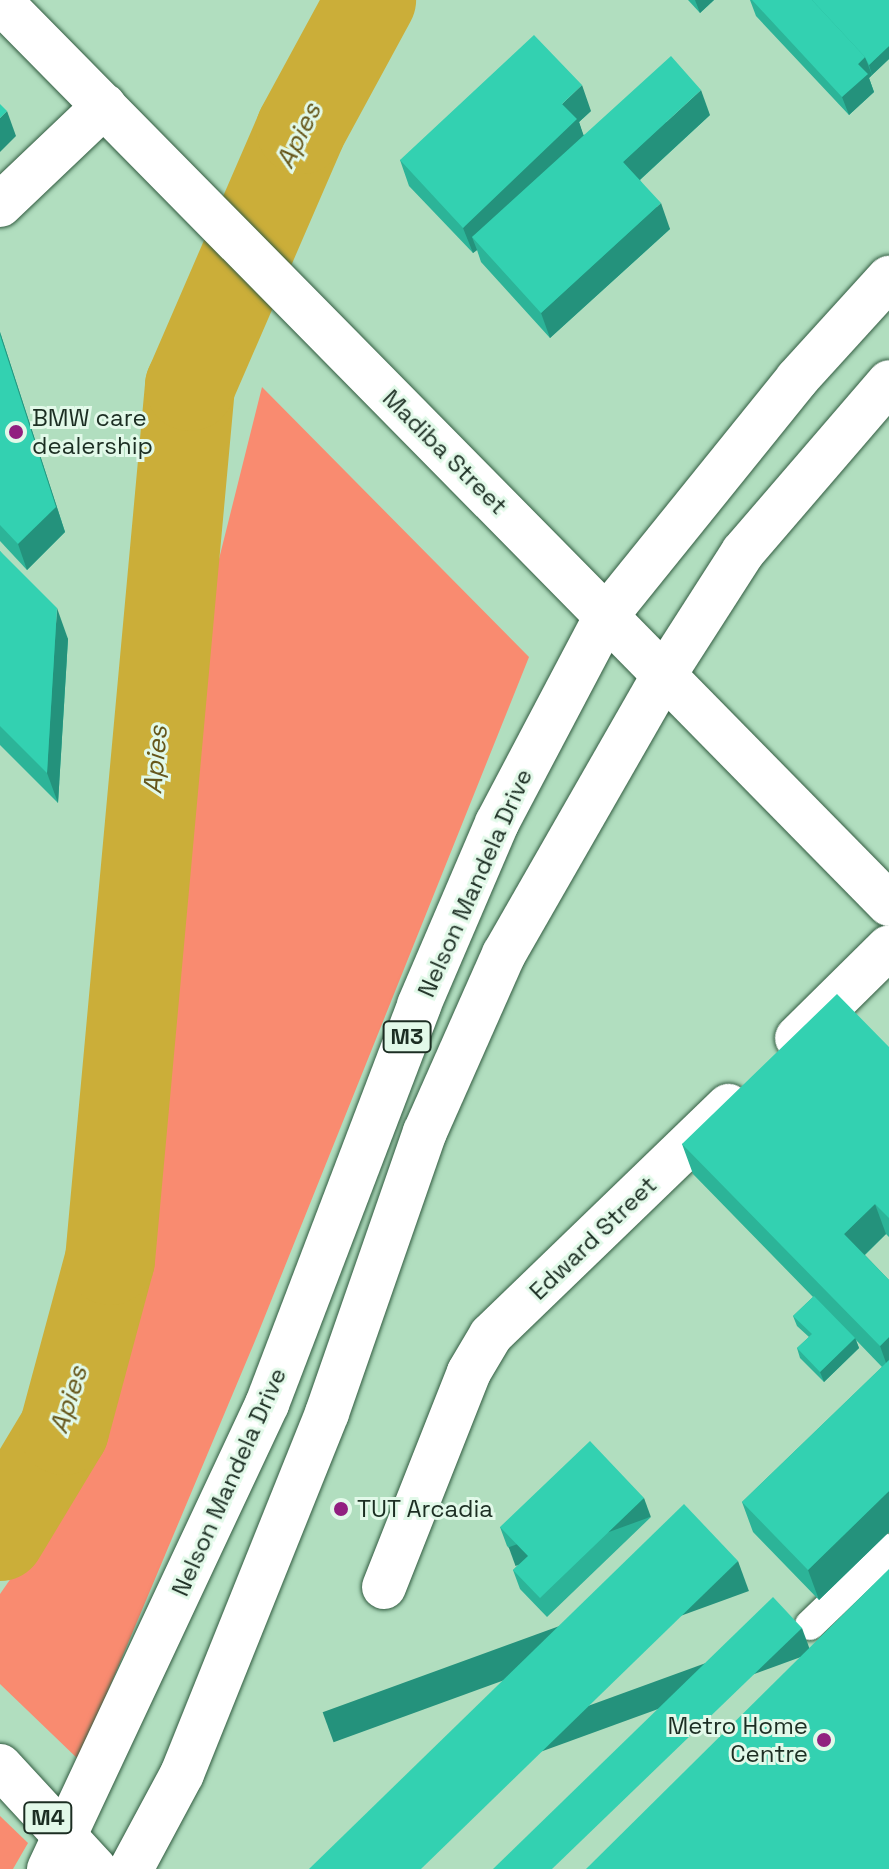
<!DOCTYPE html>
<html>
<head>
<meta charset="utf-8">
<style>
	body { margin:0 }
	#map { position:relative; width:889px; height:1869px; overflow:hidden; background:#b1debf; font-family:"Space Grotesk",sans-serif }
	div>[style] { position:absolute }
	.green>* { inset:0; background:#f98b70 }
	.river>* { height:90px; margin:-45px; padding:0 45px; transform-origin:45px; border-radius:45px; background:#cbae39 }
	.roads { filter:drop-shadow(0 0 2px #315b40) drop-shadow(0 0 2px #315b40) }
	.lane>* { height:30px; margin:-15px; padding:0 15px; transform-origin:15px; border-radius:15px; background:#fff }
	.street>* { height:44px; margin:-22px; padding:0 22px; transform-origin:22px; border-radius:22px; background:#fff }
	.secondary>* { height:44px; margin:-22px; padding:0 22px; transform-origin:22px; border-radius:22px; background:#fff }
	.primary>* { height:44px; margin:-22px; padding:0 22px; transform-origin:22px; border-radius:22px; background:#fff }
	.wall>* { inset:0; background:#2cb498 }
	.shaded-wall>* { inset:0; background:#24927c; transform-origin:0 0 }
	.building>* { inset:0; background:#33d1b1 }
	.dots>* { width:22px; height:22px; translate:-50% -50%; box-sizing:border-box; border:4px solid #e2f9e9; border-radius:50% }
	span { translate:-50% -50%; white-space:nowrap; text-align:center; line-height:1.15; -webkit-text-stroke:6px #e2f9e9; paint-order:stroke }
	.shield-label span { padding:2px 6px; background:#e2f9e9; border:2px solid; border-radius:6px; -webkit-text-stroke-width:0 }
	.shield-label { font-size:22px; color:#1c2e23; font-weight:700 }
	.poi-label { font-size:24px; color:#1c2e23 }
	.left { translate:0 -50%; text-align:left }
	.right { translate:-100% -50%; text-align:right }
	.street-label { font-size:24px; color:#1c2e23 }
	.water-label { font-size:26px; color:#65561a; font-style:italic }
</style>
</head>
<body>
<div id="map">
	<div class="green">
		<i style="clip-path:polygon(262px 387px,529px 657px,257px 1336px,79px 1760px,0 1684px,0 1594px,55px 1515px,126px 1301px,163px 1043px,179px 719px)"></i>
		<i style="clip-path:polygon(0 1816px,28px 1843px,13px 1869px,0 1869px)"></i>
	</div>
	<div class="river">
		<i style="left:0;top:1536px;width:124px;rotate:-58.9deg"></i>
		<i style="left:64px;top:1430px;width:176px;rotate:-74.9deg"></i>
		<i style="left:110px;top:1260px;width:878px;rotate:-84.77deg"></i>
		<i style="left:190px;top:386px;width:280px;rotate:-66.6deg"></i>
		<i style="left:301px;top:129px;width:147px;rotate:-61.5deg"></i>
	</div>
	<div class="roads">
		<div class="lane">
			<i style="left:810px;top:1625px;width:110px;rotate:-43.9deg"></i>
		</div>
		<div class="street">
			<i style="left:0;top:1px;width:863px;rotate:45.42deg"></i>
			<i style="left:0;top:205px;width:144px;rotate:-43.6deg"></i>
			<i style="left:797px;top:1038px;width:129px;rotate:-44.7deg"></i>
			<i style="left:384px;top:1587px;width:231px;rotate:-68.4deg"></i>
			<i style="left:469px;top:1372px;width:43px;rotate:-59.3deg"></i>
			<i style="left:491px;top:1335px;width:330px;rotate:-44deg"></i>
		</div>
		<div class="secondary">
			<i style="left:606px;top:616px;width:404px;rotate:45.5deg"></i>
		</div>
		<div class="primary">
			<i style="left:0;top:1766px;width:140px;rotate:47.3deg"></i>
			<i style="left:49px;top:1869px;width:514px;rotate:-64.88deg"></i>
			<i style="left:267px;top:1404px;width:427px;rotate:-69.1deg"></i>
			<i style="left:419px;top:1005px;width:198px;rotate:-66.8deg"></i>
			<i style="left:497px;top:823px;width:234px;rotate:-62.2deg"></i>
			<i style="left:606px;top:616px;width:304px;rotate:-51.1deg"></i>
			<i style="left:797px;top:379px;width:137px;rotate:-47.7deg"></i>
			<i style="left:131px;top:1869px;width:108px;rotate:-61.8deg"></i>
			<i style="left:182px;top:1774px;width:389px;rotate:-68.1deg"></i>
			<i style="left:327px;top:1413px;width:298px;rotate:-70.8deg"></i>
			<i style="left:425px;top:1132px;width:195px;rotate:-66.1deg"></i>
			<i style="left:504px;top:954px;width:322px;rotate:-60.2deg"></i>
			<i style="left:664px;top:675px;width:146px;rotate:-57.3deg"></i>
			<i style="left:743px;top:552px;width:224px;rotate:-49.3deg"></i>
		</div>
	</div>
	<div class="wall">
		<i style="clip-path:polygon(688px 0,714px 0,700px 13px)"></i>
		<i style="clip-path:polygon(750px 0,889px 0,889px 59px,869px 78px,874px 92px,849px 115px,756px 16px)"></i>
		<i style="clip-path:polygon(591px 111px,579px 122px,583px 135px,710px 115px,640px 180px,670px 229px,550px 338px,481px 262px,477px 250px,473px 253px,409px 186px,400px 160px)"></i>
		<i style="clip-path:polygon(0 332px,65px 532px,27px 570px,0 541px)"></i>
		<i style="clip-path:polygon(0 551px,68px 639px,58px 803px,0 745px)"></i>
		<i style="clip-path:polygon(889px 1047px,889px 1237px,886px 1234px,865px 1255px,889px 1280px,889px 1532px,819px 1600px,753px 1532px,742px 1502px,882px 1367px,856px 1340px,859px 1348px,824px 1382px,800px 1358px,797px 1348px,809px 1337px,797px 1326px,793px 1316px,813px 1297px,693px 1174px,682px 1144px)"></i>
		<i style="clip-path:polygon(651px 1517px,547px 1617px,520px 1589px,513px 1570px,522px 1561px,507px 1546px,500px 1527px)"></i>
	</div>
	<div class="shaded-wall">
		<i style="clip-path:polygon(695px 0,714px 0,700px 13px)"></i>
		<i style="clip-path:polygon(889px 46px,889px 59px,872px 75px,869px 65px)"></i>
		<i style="clip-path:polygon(865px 57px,872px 75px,869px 78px,874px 92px,849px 115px,842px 97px,858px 64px)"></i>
		<i style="clip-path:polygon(582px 85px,591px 111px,579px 122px,587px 145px,472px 237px,477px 250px,473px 253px,463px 228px,562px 104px)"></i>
		<i style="clip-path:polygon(701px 90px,710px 115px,632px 187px,623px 162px)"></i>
		<i style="clip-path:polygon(7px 111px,16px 136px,0 152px,0 118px)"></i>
		<i style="clip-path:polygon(661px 203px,670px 229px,550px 338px,541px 313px)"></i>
		<i style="clip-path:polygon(0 332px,65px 532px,27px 570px,18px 544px)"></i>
		<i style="clip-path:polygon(57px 608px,68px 639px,58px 803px,47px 773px)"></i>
		<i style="clip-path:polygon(875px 1204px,886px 1234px,855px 1264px,844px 1234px)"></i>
		<i style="clip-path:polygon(889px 1337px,889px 1371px,880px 1346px)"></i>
		<i style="clip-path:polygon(855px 1338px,859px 1348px,824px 1382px,820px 1372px)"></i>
		<i style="clip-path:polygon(889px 1491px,889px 1532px,819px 1600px,808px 1570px)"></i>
		<i style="left:644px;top:1498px;width:20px;height:144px;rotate:70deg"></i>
		<i style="left:738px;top:1561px;width:32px;height:442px;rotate:70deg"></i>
		<i style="left:802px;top:1628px;width:27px;height:347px;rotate:70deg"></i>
	</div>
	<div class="building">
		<i style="clip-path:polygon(752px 0,812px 0,865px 57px,858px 64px,868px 74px,842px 97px)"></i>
		<i style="clip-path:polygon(812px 0,889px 0,889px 46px,869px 65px,865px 57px)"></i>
		<i style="clip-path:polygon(534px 35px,582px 85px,562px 104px,577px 119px,463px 228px,400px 160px)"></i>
		<i style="clip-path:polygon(671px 56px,701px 90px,623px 162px,661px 203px,541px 313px,472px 237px)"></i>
		<i style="clip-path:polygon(0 104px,7px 111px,0 118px)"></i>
		<i style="clip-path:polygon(0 335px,56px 507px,18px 544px,0 525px)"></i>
		<i style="clip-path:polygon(0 551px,57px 608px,47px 773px,0 726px)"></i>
		<i style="clip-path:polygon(837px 994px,889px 1047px,889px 1218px,875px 1204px,844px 1234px,889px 1280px,889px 1337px,880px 1346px,682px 1144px)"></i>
		<i style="clip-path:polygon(814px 1296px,855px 1338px,820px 1372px,797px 1348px,812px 1334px,793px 1316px)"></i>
		<i style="clip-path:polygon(889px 1360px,889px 1491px,808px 1570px,742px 1502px)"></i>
		<i style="clip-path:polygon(590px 1441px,644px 1498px,540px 1598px,513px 1570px,528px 1556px,500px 1527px)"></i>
		<i style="clip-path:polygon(684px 1504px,738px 1561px,421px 1869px,309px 1869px)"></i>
		<i style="clip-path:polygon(889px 1569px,889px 1869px,586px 1869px)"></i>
		<i style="clip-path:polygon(773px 1597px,802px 1628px,552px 1869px,493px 1869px)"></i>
	</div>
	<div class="dots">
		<i style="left:16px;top:432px;background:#912080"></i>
		<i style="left:341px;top:1509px;background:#912080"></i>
		<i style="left:824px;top:1740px;background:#912080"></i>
	</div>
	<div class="shield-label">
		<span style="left:407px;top:1037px">M3</span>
		<span style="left:48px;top:1818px">M4</span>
	</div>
	<div class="poi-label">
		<span class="left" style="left:32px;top:432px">BMW care<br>dealership</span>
		<span class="left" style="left:357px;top:1509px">TUT Arcadia</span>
		<span class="right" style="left:808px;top:1740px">Metro Home<br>Centre</span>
	</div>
	<div class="street-label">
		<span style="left:445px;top:452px;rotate:45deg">Madiba Street</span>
		<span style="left:475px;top:883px;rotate:-66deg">Nelson Mandela Drive</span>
		<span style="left:593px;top:1238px;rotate:-44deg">Edward Street</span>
		<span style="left:229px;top:1482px;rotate:-66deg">Nelson Mandela Drive</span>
	</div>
	<div class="water-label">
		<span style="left:299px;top:136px;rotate:-64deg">Apies</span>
		<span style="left:156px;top:760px;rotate:-85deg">Apies</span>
		<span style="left:69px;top:1400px;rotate:-72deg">Apies</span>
	</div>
</div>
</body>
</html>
